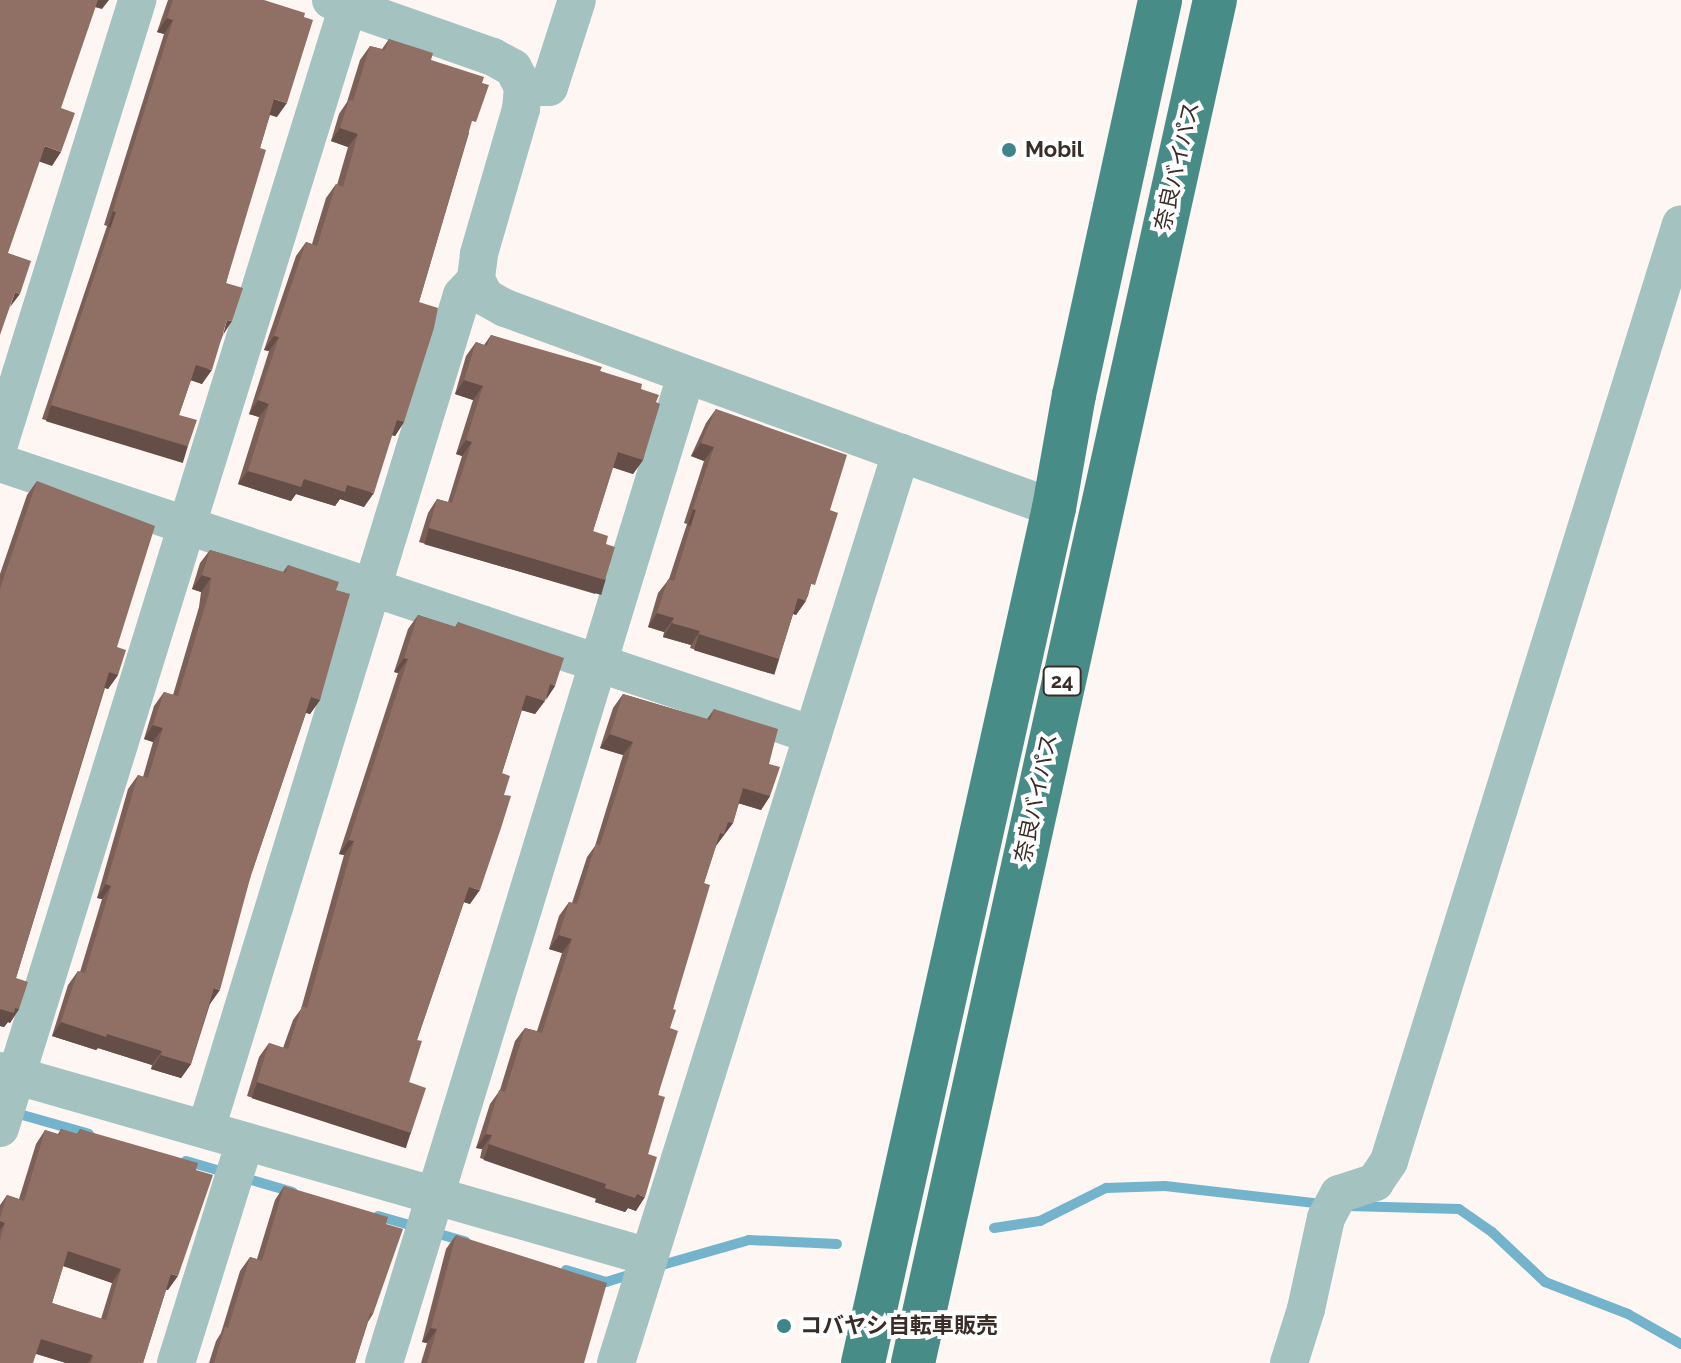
<!DOCTYPE html>
<html>
<head>
<meta charset="utf-8">
<style>
	body { margin:0 }
	#map { position:relative; width:1681px; height:1363px; overflow:hidden; background:#fef6f3; font-family:Raleway,"Noto Sans JP",sans-serif }
	div>[style] { position:absolute }
	.stream>* { height:10px; margin:-5px; padding:0 5px; transform-origin:5px; border-radius:5px; background:#74b3cc }
	.minor>* { height:38px; margin:-19px; padding:0 19px; transform-origin:19px; border-radius:19px; background:#a3c2c0 }
	.trunk>* { height:44px; margin:-22px; padding:0 22px; transform-origin:22px; border-radius:22px; background:#488c88 }
	.wall>* { inset:0; background:#7c6057 }
	.shaded-wall>* { inset:0; background:#654e47; transform-origin:0 0 }
	.building>* { inset:0; background:#907065 }
	.dots>* { width:22px; height:22px; translate:-50% -50%; box-sizing:border-box; border:4px solid #fff; border-radius:50% }
	span { translate:-50% -50%; white-space:nowrap; text-align:center; line-height:1.15; -webkit-text-stroke:8px #fff; paint-order:stroke }
	.shield-label span { padding:2px 6px; background:#fff; border:2px solid; border-radius:6px; -webkit-text-stroke-width:0 }
	.shield-label { font-size:20px; color:#3a2d27; font-weight:700 }
	.poi-label { font-size:22px; color:#3a2d27; font-weight:700 }
	.left { translate:0 -50%; text-align:left }
	.street-label { font-size:22px; color:#3a2d27 }
</style>
</head>
<body>
<div id="map">
	<div class="stream">
		<i style="left:12px;top:1112px;width:80px;rotate:15.9deg"></i>
		<i style="left:186px;top:1161px;width:111px;rotate:16.2deg"></i>
		<i style="left:1348px;top:1206px;width:111px;rotate:1.5deg"></i>
		<i style="left:1459px;top:1209px;width:40px;rotate:34.9deg"></i>
		<i style="left:1492px;top:1232px;width:73px;rotate:43.3deg"></i>
		<i style="left:1545px;top:1282px;width:89px;rotate:21.1deg"></i>
		<i style="left:1628px;top:1314px;width:61px;rotate:29.5deg"></i>
		<i style="left:378px;top:1216px;width:40px;rotate:16deg"></i>
		<i style="left:994px;top:1228px;width:47px;rotate:-8.7deg"></i>
		<i style="left:1040px;top:1221px;width:74px;rotate:-26.6deg"></i>
		<i style="left:1106px;top:1188px;width:59px;rotate:-1.9deg"></i>
		<i style="left:1165px;top:1186px;width:160px;rotate:6.5deg"></i>
		<i style="left:432px;top:1232px;width:35px;rotate:16deg"></i>
		<i style="left:655px;top:1267px;width:98px;rotate:-16deg"></i>
		<i style="left:749px;top:1240px;width:88px;rotate:2.6deg"></i>
		<i style="left:566px;top:1270px;width:42px;rotate:16.7deg"></i>
		<i style="left:606px;top:1282px;width:31px;rotate:-17deg"></i>
	</div>
	<div class="minor">
		<i style="left:331px;top:0;width:172px;rotate:19.4deg"></i>
		<i style="left:493px;top:57px;width:23px;rotate:29deg"></i>
		<i style="left:513px;top:68px;width:21px;rotate:62deg"></i>
		<i style="left:523px;top:87px;width:22px;rotate:95deg"></i>
		<i style="left:521px;top:109px;width:151px;rotate:106.2deg"></i>
		<i style="left:479px;top:254px;width:26px;rotate:97deg"></i>
		<i style="left:476px;top:280px;width:19px;rotate:62deg"></i>
		<i style="left:485px;top:297px;width:23px;rotate:29deg"></i>
		<i style="left:505px;top:308px;width:422px;rotate:20.1deg"></i>
		<i style="left:523px;top:87px;width:26px"></i>
		<i style="left:549px;top:87px;width:91px;rotate:-72.2deg"></i>
		<i style="left:0;top:441px;width:462px;rotate:-72.7deg"></i>
		<i style="left:0;top:463px;width:857px;rotate:18.5deg"></i>
		<i style="left:0;top:1071px;width:675px;rotate:15.99deg"></i>
		<i style="left:0;top:1128px;width:1175px;rotate:-72.77deg"></i>
		<i style="left:206px;top:1129px;width:872px;rotate:-72.94deg"></i>
		<i style="left:462px;top:295px;width:21px;rotate:-47deg"></i>
		<i style="left:176px;top:1363px;width:232px;rotate:-72.7deg"></i>
		<i style="left:384px;top:1363px;width:1032px;rotate:-72.99deg"></i>
		<i style="left:616px;top:1363px;width:954px;rotate:-72.61deg"></i>
		<i style="left:901px;top:453px;width:163px;rotate:19.8deg"></i>
		<i style="left:1289px;top:1363px;width:57px;rotate:-72.5deg"></i>
		<i style="left:1306px;top:1309px;width:93px;rotate:-77.6deg"></i>
		<i style="left:1326px;top:1218px;width:27px;rotate:-62deg"></i>
		<i style="left:1339px;top:1194px;width:38px;rotate:-18deg"></i>
		<i style="left:1375px;top:1182px;width:25px;rotate:-56deg"></i>
		<i style="left:1389px;top:1161px;width:981px;rotate:-72.69deg"></i>
	</div>
	<div class="trunk">
		<i style="left:863px;top:1363px;width:876px;rotate:-77.41deg"></i>
		<i style="left:1054px;top:508px;width:115px;rotate:-80deg"></i>
		<i style="left:1074px;top:395px;width:404px;rotate:-77.7deg"></i>
		<i style="left:913px;top:1363px;width:1396px;rotate:-77.51deg"></i>
	</div>
	<div class="wall">
		<i style="clip-path:polygon(168px 0,264px 0,277px 117px,270px 115px,260px 148px,226px 283px,223px 335px,202px 384px,191px 380px,179px 415px,188px 446px,178px 460px,42px 419px,107px 226px,104px 225px,164px 34px,157px 32px)"></i>
		<i style="clip-path:polygon(389px 39px,431px 60px,469px 133px,419px 302px,404px 422px,395px 436px,392px 435px,364px 507px,340px 499px,335px 506px,296px 494px,291px 501px,238px 484px,259px 417px,249px 414px,269px 351px,264px 350px,296px 256px,306px 242px,312px 244px,326px 198px,336px 184px,337px 185px,348px 147px,331px 141px,339px 114px,347px 102px,360px 60px,370px 46px,382px 49px)"></i>
		<i style="clip-path:polygon(491px 335px,600px 371px,641px 389px,656px 402px,643px 460px,633px 474px,613px 467px,593px 531px,606px 544px,605px 580px,595px 594px,419px 542px,428px 513px,437px 499px,448px 502px,462px 456px,456px 454px,473px 400px,455px 394px,466px 356px,476px 342px,484px 345px)"></i>
		<i style="clip-path:polygon(716px 409px,830px 510px,808px 596px,796px 615px,793px 614px,779px 659px,769px 673px,690px 648px,691px 645px,663px 637px,664px 632px,648px 627px,658px 593px,669px 579px,687px 524px,684px 523px,704px 461px,691px 456px,706px 423px)"></i>
		<i style="clip-path:polygon(37px 481px,117px 647px,118px 675px,108px 689px,105px 688px,16px 978px,19px 1009px,10px 1023px,8px 1022px,4px 1027px,0 1026px,0 574px,27px 495px)"></i>
		<i style="clip-path:polygon(210px 550px,283px 572px,288px 565px,336px 590px,320px 700px,310px 714px,306px 713px,251px 875px,191px 1064px,181px 1078px,151px 1069px,152px 1065px,98px 1048px,96px 1050px,52px 1036px,68px 985px,78px 971px,80px 972px,102px 899px,97px 898px,128px 789px,138px 775px,143px 777px,153px 742px,144px 739px,154px 706px,164px 692px,173px 695px,199px 607px,201px 592px,192px 589px,200px 563px)"></i>
		<i style="clip-path:polygon(418px 615px,455px 627px,458px 622px,555px 686px,535px 714px,522px 710px,502px 773px,470px 904px,464px 902px,417px 1040px,409px 1082px,411px 1133px,401px 1146px,247px 1096px,259px 1057px,269px 1043px,283px 1048px,293px 1020px,301px 1009px,344px 855px,339px 854px,398px 673px,394px 672px,408px 629px)"></i>
		<i style="clip-path:polygon(623px 694px,707px 719px,714px 709px,769px 764px,770px 796px,761px 810px,739px 803px,733px 823px,716px 846px,704px 883px,673px 1009px,648px 1154px,636px 1211px,628px 1208px,625px 1212px,595px 1202px,596px 1198px,480px 1158px,482px 1149px,476px 1148px,490px 1104px,500px 1090px,515px 1041px,525px 1028px,537px 1031px,562px 953px,549px 949px,559px 916px,569px 902px,572px 903px,587px 857px,595px 846px,623px 755px,600px 748px,613px 708px)"></i>
		<i style="clip-path:polygon(evenodd,61px 1129px,77px 1134px,80px 1129px,196px 1170px,168px 1290px,166px 1290px,143px 1363px,66px 1363px,36px 1354px,0 1363px,0 1205px,7px 1195px,19px 1199px,36px 1144px,45px 1130px,58px 1134px,61px 1129px,63px 1266px,112px 1283px,101px 1319px,52px 1303px,63px 1266px)"></i>
		<i style="clip-path:polygon(284px 1186px,386px 1224px,373px 1314px,368px 1322px,355px 1363px,209px 1363px,216px 1341px,221px 1333px,240px 1271px,250px 1257px,257px 1259px,275px 1200px)"></i>
		<i style="clip-path:polygon(456px 1235px,584px 1363px,421px 1363px,427px 1343px,422px 1342px,446px 1249px)"></i>
	</div>
	<div class="shaded-wall">
		<i style="clip-path:polygon(95px 0,109px 0,102px 9px,91px 6px)"></i>
		<i style="clip-path:polygon(167px 18px,173px 20px,164px 34px,157px 32px)"></i>
		<i style="clip-path:polygon(274px 99px,287px 103px,277px 117px,265px 113px)"></i>
		<i style="clip-path:polygon(340px 128px,358px 134px,348px 147px,331px 141px)"></i>
		<i style="clip-path:polygon(45px 146px,61px 152px,52px 166px,35px 160px)"></i>
		<i style="left:113px;top:211px;width:3px;height:17px;rotate:18deg"></i>
		<i style="clip-path:polygon(15px 292px,20px 294px,10px 307px)"></i>
		<i style="clip-path:polygon(227px 320px,232px 321px,223px 335px)"></i>
		<i style="clip-path:polygon(274px 336px,279px 337px,269px 351px,264px 350px)"></i>
		<i style="clip-path:polygon(196px 365px,212px 370px,202px 384px,187px 379px)"></i>
		<i style="clip-path:polygon(464px 380px,483px 386px,473px 400px,455px 394px)"></i>
		<i style="clip-path:polygon(258px 400px,269px 404px,259px 417px,249px 414px)"></i>
		<i style="left:51px;top:405px;width:143px;height:17px;rotate:17deg"></i>
		<i style="clip-path:polygon(397px 420px,404px 422px,395px 436px,387px 434px)"></i>
		<i style="clip-path:polygon(466px 440px,472px 442px,462px 456px,456px 454px)"></i>
		<i style="clip-path:polygon(701px 443px,714px 447px,704px 461px,691px 456px)"></i>
		<i style="clip-path:polygon(618px 452px,643px 460px,633px 474px,608px 466px)"></i>
		<i style="clip-path:polygon(248px 471px,347px 485px,374px 493px,364px 507px,340px 499px,335px 506px,296px 494px,291px 501px,238px 484px)"></i>
		<i style="left:693px;top:509px;width:3px;height:17px;rotate:18deg"></i>
		<i style="left:429px;top:528px;width:184px;height:17px;rotate:16deg"></i>
		<i style="clip-path:polygon(202px 575px,211px 578px,201px 592px,192px 589px)"></i>
		<i style="clip-path:polygon(798px 598px,806px 601px,796px 615px,788px 612px)"></i>
		<i style="clip-path:polygon(657px 613px,674px 618px,664px 632px,648px 627px)"></i>
		<i style="clip-path:polygon(672px 623px,700px 631px,691px 645px,663px 637px)"></i>
		<i style="left:699px;top:634px;width:84px;height:17px;rotate:17deg"></i>
		<i style="clip-path:polygon(404px 658px,408px 659px,398px 673px,394px 672px)"></i>
		<i style="clip-path:polygon(109px 672px,118px 675px,108px 689px,100px 686px)"></i>
		<i style="clip-path:polygon(550px 684px,555px 686px,546px 700px)"></i>
		<i style="clip-path:polygon(526px 695px,545px 701px,535px 714px,517px 709px)"></i>
		<i style="clip-path:polygon(311px 697px,320px 700px,310px 714px,301px 711px)"></i>
		<i style="clip-path:polygon(153px 725px,163px 728px,153px 742px,144px 739px)"></i>
		<i style="clip-path:polygon(610px 734px,633px 742px,623px 755px,600px 748px)"></i>
		<i style="clip-path:polygon(743px 788px,770px 796px,761px 810px,734px 802px)"></i>
		<i style="clip-path:polygon(728px 822px,733px 823px,714px 848px,710px 847px)"></i>
		<i style="clip-path:polygon(349px 840px,354px 841px,344px 855px,339px 854px)"></i>
		<i style="clip-path:polygon(106px 884px,111px 886px,102px 899px,97px 898px)"></i>
		<i style="clip-path:polygon(469px 887px,480px 890px,470px 904px,460px 901px)"></i>
		<i style="clip-path:polygon(559px 935px,572px 939px,562px 953px,549px 949px)"></i>
		<i style="clip-path:polygon(214px 988px,220px 990px,210px 1004px,204px 1002px)"></i>
		<i style="clip-path:polygon(15px 1008px,19px 1009px,10px 1023px,8px 1022px,4px 1027px,0 1026px,0 1009px)"></i>
		<i style="clip-path:polygon(61px 1022px,107px 1034px,162px 1051px,152px 1065px,98px 1048px,96px 1050px,52px 1036px)"></i>
		<i style="clip-path:polygon(161px 1055px,191px 1064px,181px 1078px,151px 1069px)"></i>
		<i style="left:257px;top:1082px;width:162px;height:17px;rotate:18deg"></i>
		<i style="clip-path:polygon(486px 1134px,492px 1135px,482px 1149px,476px 1148px)"></i>
		<i style="left:489px;top:1144px;width:124px;height:17px;rotate:19deg"></i>
		<i style="clip-path:polygon(605px 1188px,637px 1194px,645px 1197px,636px 1211px,628px 1208px,625px 1212px,595px 1202px)"></i>
		<i style="clip-path:polygon(0 1221px,5px 1223px,0 1230px)"></i>
		<i style="clip-path:polygon(68px 1251px,121px 1269px,112px 1283px,58px 1264px)"></i>
		<i style="clip-path:polygon(171px 1274px,178px 1276px,168px 1290px,162px 1288px)"></i>
		<i style="clip-path:polygon(431px 1328px,437px 1329px,427px 1343px,422px 1342px)"></i>
		<i style="clip-path:polygon(41px 1339px,93px 1355px,88px 1363px,66px 1363px,31px 1352px)"></i>
	</div>
	<div class="building">
		<i style="clip-path:polygon(0 0,98px 0,61px 108px,75px 113px,61px 152px,45px 146px,8px 253px,31px 261px,20px 294px,15px 292px,0 335px)"></i>
		<i style="clip-path:polygon(173px 0,264px 0,305px 13px,304px 17px,313px 20px,287px 103px,274px 99px,260px 148px,266px 150px,226px 283px,243px 288px,232px 321px,227px 320px,212px 370px,196px 365px,179px 415px,197px 420px,188px 446px,51px 405px,116px 212px,113px 211px,173px 20px,167px 18px)"></i>
		<i style="clip-path:polygon(389px 39px,433px 53px,431px 60px,484px 77px,482px 83px,489px 85px,476px 122px,472px 121px,419px 302px,438px 308px,434px 328px,404px 422px,397px 420px,374px 493px,347px 485px,345px 492px,304px 479px,301px 487px,248px 471px,269px 404px,258px 400px,279px 337px,274px 336px,306px 242px,317px 246px,336px 184px,343px 187px,358px 134px,340px 128px,349px 100px,353px 101px,370px 46px,385px 50px)"></i>
		<i style="clip-path:polygon(491px 335px,602px 367px,600px 371px,642px 384px,641px 389px,659px 395px,656px 402px,660px 404px,643px 460px,618px 452px,593px 531px,608px 536px,606px 544px,615px 547px,605px 580px,429px 528px,437px 499px,452px 503px,472px 442px,466px 440px,483px 386px,464px 380px,476px 342px,487px 346px)"></i>
		<i style="clip-path:polygon(716px 409px,847px 455px,830px 510px,838px 513px,815px 585px,811px 584px,806px 601px,798px 598px,779px 659px,699px 634px,700px 631px,672px 623px,674px 618px,657px 613px,668px 579px,674px 581px,696px 510px,693px 509px,714px 447px,701px 443px)"></i>
		<i style="clip-path:polygon(37px 481px,155px 526px,117px 647px,126px 650px,118px 675px,109px 672px,16px 978px,28px 982px,19px 1009px,15px 1008px,14px 1013px,0 1009px,0 589px)"></i>
		<i style="clip-path:polygon(210px 550px,286px 573px,288px 565px,339px 582px,336px 590px,350px 594px,320px 700px,311px 697px,251px 875px,220px 990px,214px 988px,191px 1064px,161px 1055px,162px 1051px,107px 1034px,106px 1037px,61px 1022px,78px 971px,85px 973px,111px 886px,106px 884px,138px 775px,148px 778px,163px 728px,153px 725px,164px 692px,178px 696px,209px 593px,211px 578px,202px 575px)"></i>
		<i style="clip-path:polygon(418px 615px,456px 627px,458px 622px,564px 658px,555px 686px,550px 684px,545px 701px,526px 695px,502px 773px,510px 776px,504px 795px,511px 796px,501px 828px,480px 890px,469px 887px,417px 1040px,422px 1041px,409px 1082px,426px 1088px,411px 1133px,257px 1082px,269px 1043px,288px 1049px,302px 1006px,307px 1008px,354px 841px,349px 840px,408px 659px,404px 658px)"></i>
		<i style="clip-path:polygon(623px 694px,710px 720px,714px 709px,778px 729px,769px 764px,780px 767px,770px 796px,743px 788px,733px 823px,728px 822px,724px 834px,720px 833px,704px 883px,710px 885px,673px 1009px,676px 1010px,670px 1028px,678px 1031px,658px 1095px,665px 1097px,648px 1154px,657px 1157px,645px 1197px,637px 1194px,635px 1198px,605px 1188px,606px 1184px,489px 1144px,492px 1135px,486px 1134px,499px 1090px,505px 1092px,525px 1028px,542px 1033px,572px 939px,559px 935px,569px 902px,577px 904px,596px 844px,600px 845px,633px 742px,610px 734px)"></i>
		<i style="clip-path:polygon(evenodd,61px 1129px,78px 1134px,80px 1129px,198px 1163px,196px 1170px,213px 1175px,178px 1276px,171px 1274px,143px 1363px,91px 1363px,93px 1355px,41px 1339px,33px 1363px,0 1363px,0 1240px,5px 1223px,0 1221px,0 1218px,7px 1195px,24px 1201px,45px 1130px,60px 1135px,61px 1129px,68px 1251px,121px 1269px,106px 1320px,52px 1303px,68px 1251px)"></i>
		<i style="clip-path:polygon(284px 1186px,388px 1217px,386px 1224px,403px 1229px,373px 1314px,370px 1313px,355px 1363px,214px 1363px,225px 1327px,228px 1328px,250px 1257px,262px 1261px)"></i>
		<i style="clip-path:polygon(456px 1235px,607px 1283px,584px 1363px,427px 1363px,437px 1329px,431px 1328px)"></i>
	</div>
	<div class="dots">
		<i style="left:1009px;top:150px;background:#3d8589"></i>
		<i style="left:784px;top:1326px;background:#3d8589"></i>
	</div>
	<div class="shield-label">
		<span style="left:1062px;top:681px">24</span>
	</div>
	<div class="poi-label">
		<span class="left" style="left:1025px;top:150px">Mobil</span>
		<span class="left" style="left:800px;top:1326px">コバヤシ自転車販売</span>
	</div>
	<div class="street-label">
		<span style="left:1177px;top:166px;rotate:-77deg">奈良バイパス</span>
		<span style="left:1036px;top:798px;rotate:-78deg">奈良バイパス</span>
	</div>
</div>
</body>
</html>
